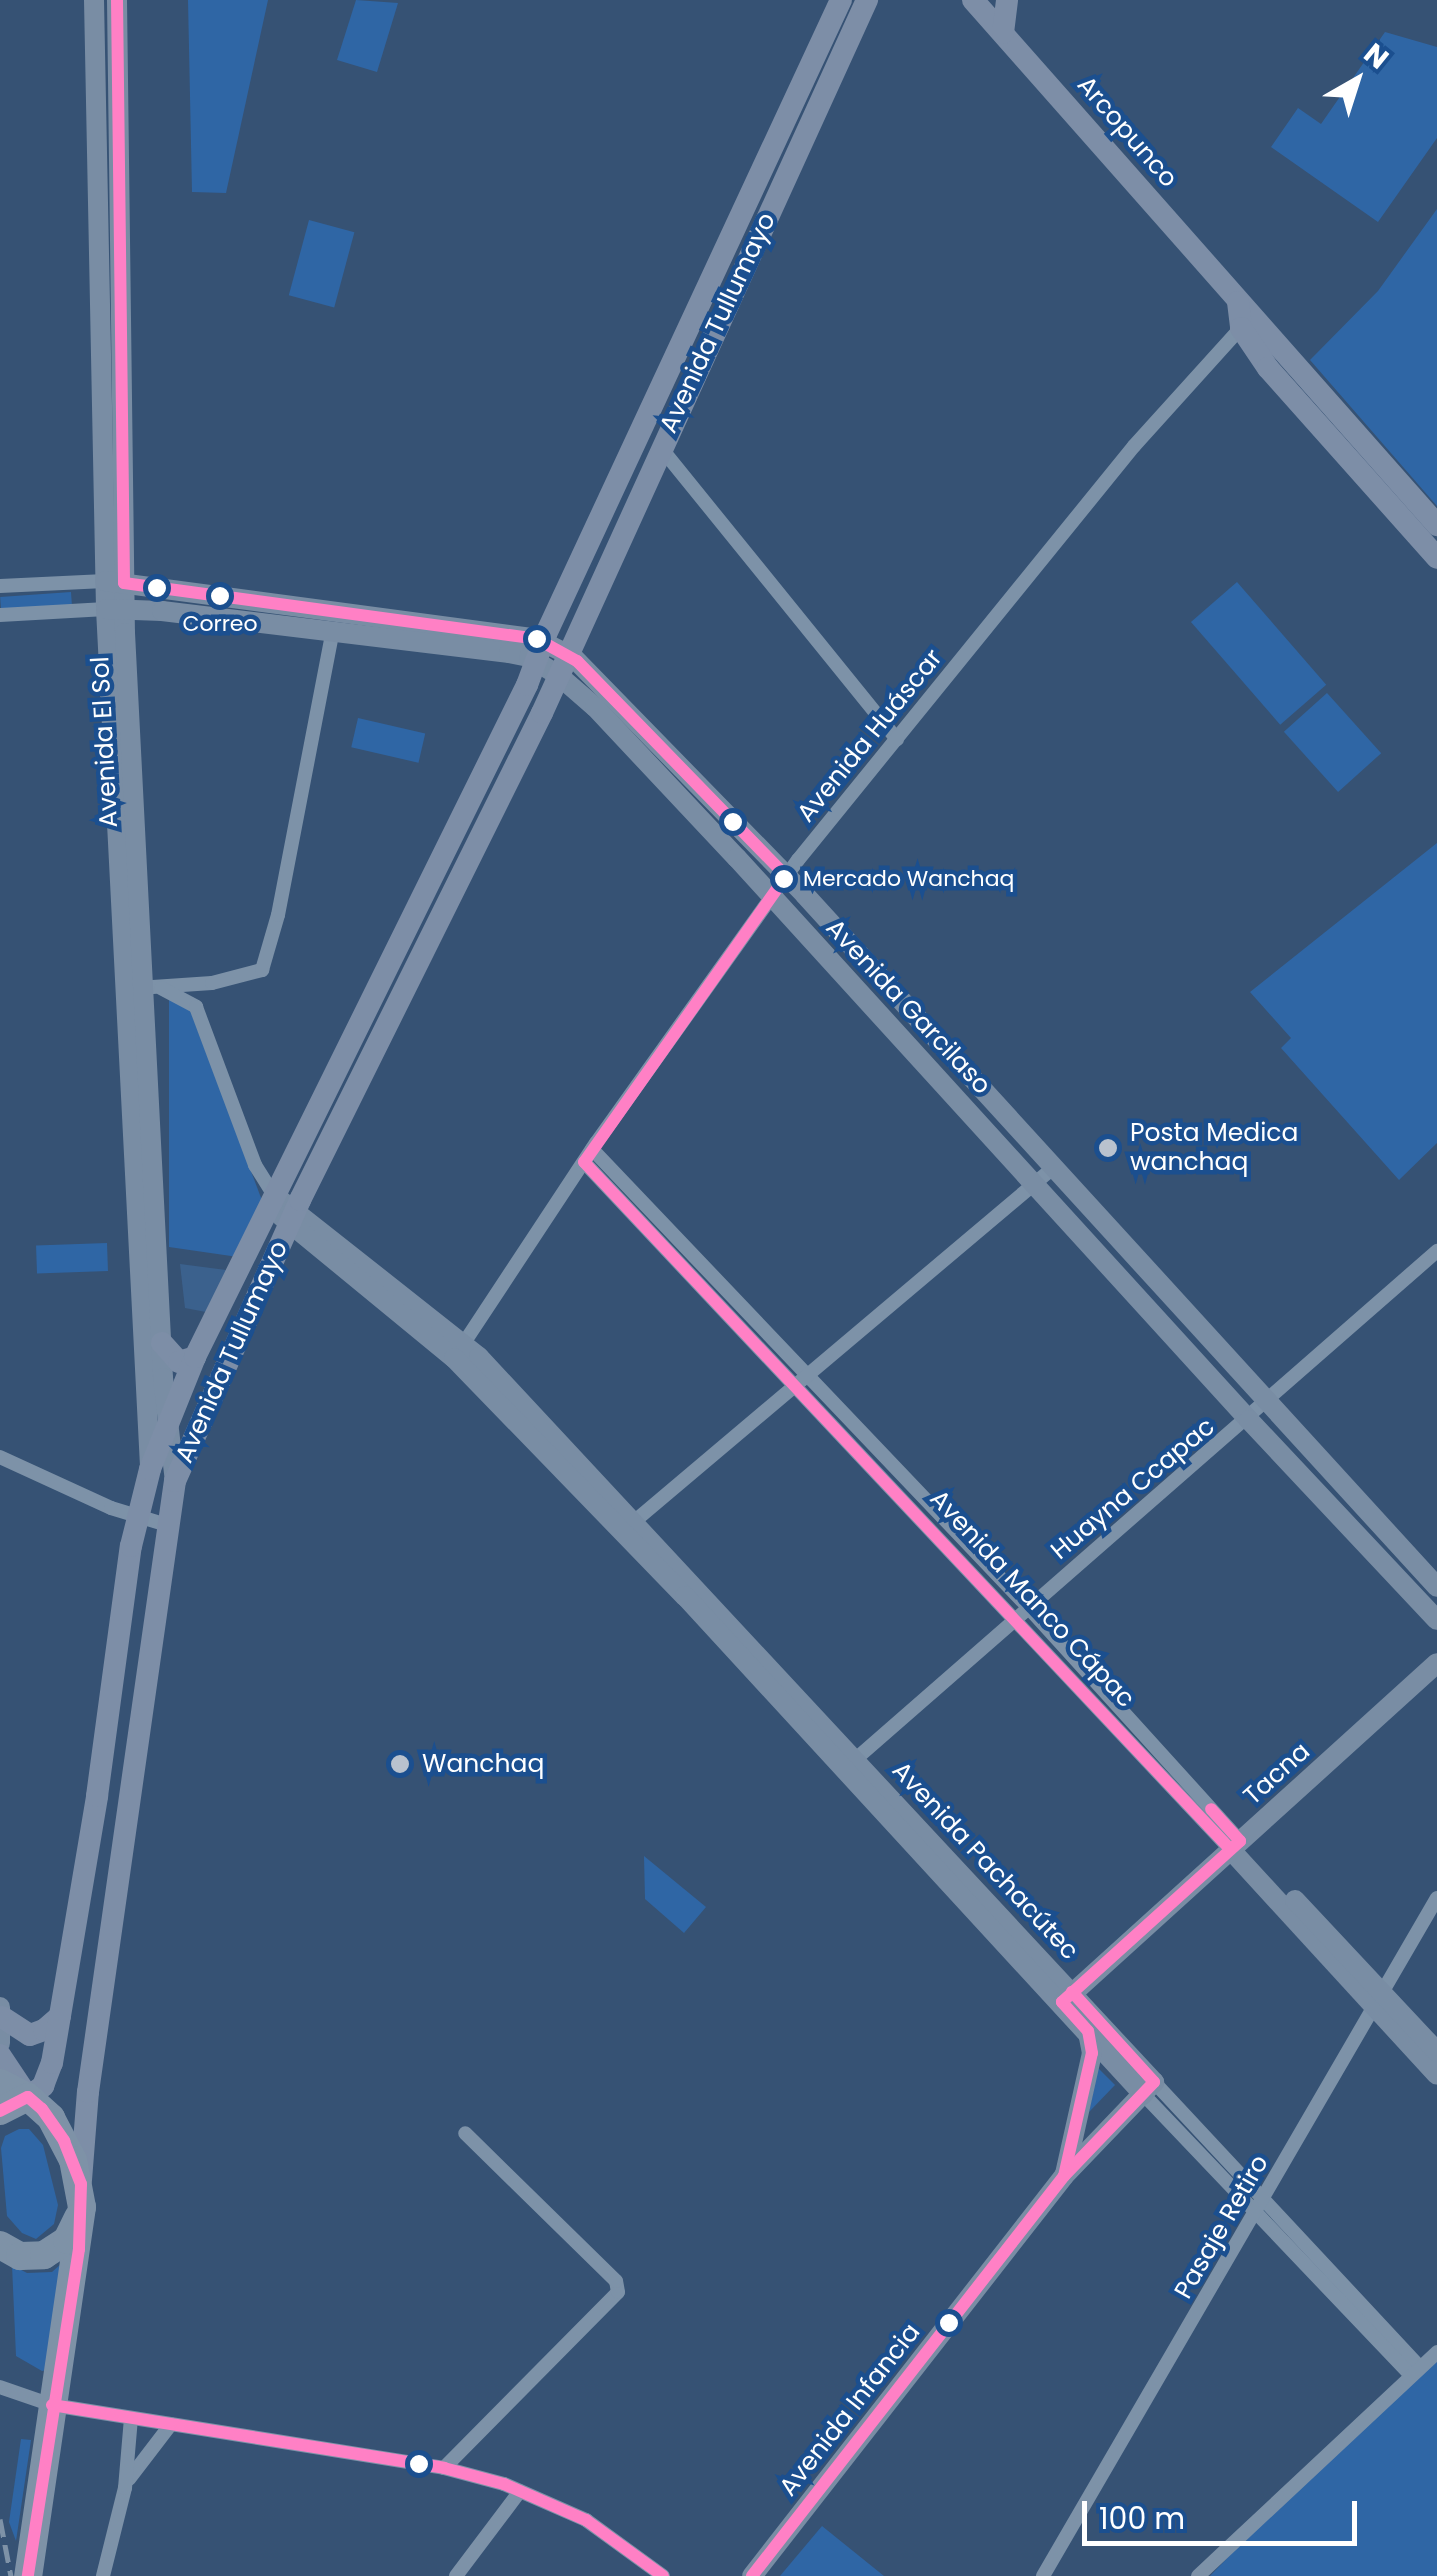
<!DOCTYPE html>
<html>
<head>
<meta charset="utf-8">
<style>
	body { margin:0 }
	#map { position:relative; width:1437px; height:2576px; overflow:hidden; background:#365274; font-family:Poppins,sans-serif }
	div>[style] { position:absolute }
	.green>* { inset:0; background:#2f66a5; transform-origin:0 0 }
	.water>* { inset:0; background:#3b618d }
	.street>* { height:14px; margin:-7px; padding:0 7px; transform-origin:7px; border-radius:7px; background:#7d92a8 }
	.secondary>* { height:20px; margin:-10px; padding:0 10px; transform-origin:10px; border-radius:10px; background:#798da4 }
	.primary>* { height:22px; margin:-11px; padding:0 11px; transform-origin:11px; border-radius:11px; background:#7d8ea7 }
	.highway>* { height:28px; margin:-14px; padding:0 14px; transform-origin:14px; border-radius:14px; background:#7e92a7 }
	.rail>* { height:5px; margin-top:-2.5px; transform-origin:0; background:repeating-linear-gradient(90deg,#7e92a7 0 18px,transparent 0 26px) }
	.bus-1>* { height:12px; margin:-6px; padding:0 6px; transform-origin:6px; border-radius:6px; background:#ff80c5 }
	.dots>* { width:28px; height:28px; translate:-50% -50%; box-sizing:border-box; border:5px solid #1b4f8f; border-radius:50% }
	span { translate:-50% -50%; white-space:nowrap; text-align:center; line-height:1.15; -webkit-text-stroke:9px #1b4f8f; paint-order:stroke }
	.bus-label { font-size:22px; color:#fff }
	.left { translate:0 -50%; text-align:left }
	.street-label { font-size:25px; color:#fff }
	.poi-label { font-size:25px; color:#fff }
	.north { position:absolute; left:1307px; top:30px; width:100px; height:100px; -webkit-text-stroke:8px #1b4f8f; paint-order:stroke; rotate:39deg; font-size:28px; font-weight:700; line-height:40px; text-align:center; color:#fff }
	.north::after { content:''; display:block; margin:auto; width:35px; height:45px; background:#fff; clip-path:polygon(50% 0,100% 100%,50% 72%,0 100%) }
	.scale { position:absolute; left:1082px; top:2501px; width:275px; height:45px; box-sizing:border-box; border:5px solid #fff; border-top:0; padding-left:12px; font-size:30px; line-height:35px; white-space:nowrap; color:#fff; -webkit-text-stroke:8px #1b4f8f; paint-order:stroke }
</style>
</head>
<body>
<div id="map">
	<div class="green">
		<i style="clip-path:polygon(188px 0,268px 0,226px 193px,192px 192px)"></i>
		<i style="clip-path:polygon(356px 0,398px 3px,377px 72px,337px 60px)"></i>
		<i style="clip-path:polygon(1385px 32px,1437px 47px,1437px 138px,1378px 222px,1271px 147px,1298px 108px,1321px 124px)"></i>
		<i style="clip-path:polygon(1437px 209px,1437px 506px,1310px 360px,1378px 291px)"></i>
		<i style="left:309px;top:220px;width:47px;height:78px;rotate:15deg"></i>
		<i style="left:1237px;top:582px;width:136px;height:61px;rotate:49deg"></i>
		<i style="left:71px;top:592px;width:15px;height:71px;rotate:86deg"></i>
		<i style="left:1327px;top:693px;width:81px;height:58px;rotate:48deg"></i>
		<i style="left:358px;top:718px;width:69px;height:30px;rotate:13deg"></i>
		<i style="clip-path:polygon(1437px 843px,1437px 1143px,1399px 1180px,1281px 1048px,1291px 1038px,1250px 992px)"></i>
		<i style="clip-path:polygon(169px 997px,189px 1007px,263px 1203px,238px 1257px,169px 1247px)"></i>
		<i style="left:107px;top:1243px;width:28px;height:71px;rotate:88deg"></i>
		<i style="clip-path:polygon(644px 1856px,706px 1907px,684px 1933px,645px 1899px)"></i>
		<i style="clip-path:polygon(1098px 2068px,1115px 2085px,1089px 2112px)"></i>
		<i style="clip-path:polygon(19px 2129px,29px 2129px,43px 2145px,58px 2205px,54px 2224px,36px 2239px,22px 2233px,7px 2216px,1px 2148px,5px 2136px)"></i>
		<i style="clip-path:polygon(70px 2256px,47px 2370px,42px 2371px,16px 2356px,12px 2265px,27px 2273px,52px 2272px)"></i>
		<i style="clip-path:polygon(1437px 2356px,1437px 2576px,1210px 2576px,1319px 2463px)"></i>
		<i style="clip-path:polygon(21px 2439px,31px 2440px,16px 2541px,9px 2522px)"></i>
		<i style="clip-path:polygon(822px 2526px,884px 2576px,780px 2576px)"></i>
	</div>
	<div class="water">
		<i style="clip-path:polygon(180px 1264px,226px 1270px,206px 1312px,185px 1308px)"></i>
	</div>
	<div class="street">
		<i style="left:661px;top:448px;width:375px;rotate:51deg"></i>
		<i style="left:0;top:586px;width:105px;rotate:-2.7deg"></i>
		<i style="left:0;top:615px;width:106px;rotate:-3.2deg"></i>
		<i style="left:138px;top:988px;width:74px;rotate:-3.9deg"></i>
		<i style="left:212px;top:983px;width:52px;rotate:-14.6deg"></i>
		<i style="left:262px;top:970px;width:57px;rotate:-73.8deg"></i>
		<i style="left:278px;top:915px;width:290px;rotate:-79.1deg"></i>
		<i style="left:161px;top:988px;width:40px;rotate:28deg"></i>
		<i style="left:196px;top:1007px;width:169px;rotate:69.5deg"></i>
		<i style="left:255px;top:1165px;width:36px;rotate:58deg"></i>
		<i style="left:592px;top:1149px;width:632px;rotate:46.41deg"></i>
		<i style="left:1028px;top:1607px;width:316px;rotate:47.8deg"></i>
		<i style="left:584px;top:1162px;width:943px;rotate:46.76deg"></i>
		<i style="left:460px;top:1349px;width:247px;rotate:-56.6deg"></i>
		<i style="left:596px;top:1143px;width:348px;rotate:-54.5deg"></i>
		<i style="left:798px;top:860px;width:533px;rotate:-50.94deg"></i>
		<i style="left:1134px;top:446px;width:166px;rotate:-47.9deg"></i>
		<i style="left:0;top:1457px;width:122px;rotate:24.7deg"></i>
		<i style="left:111px;top:1508px;width:59px;rotate:16.9deg"></i>
		<i style="left:630px;top:1525px;width:554px;rotate:-40.16deg"></i>
		<i style="left:850px;top:1764px;width:780px;rotate:-41.15deg"></i>
		<i style="left:1154px;top:2082px;width:390px;rotate:47deg"></i>
		<i style="left:1143px;top:2094px;width:388px;rotate:46.4deg"></i>
		<i style="left:0;top:2387px;width:55px;rotate:19.1deg"></i>
		<i style="left:52px;top:2405px;width:397px;rotate:9.1deg"></i>
		<i style="left:444px;top:2468px;width:62px;rotate:14.9deg"></i>
		<i style="left:504px;top:2484px;width:90px;rotate:23.7deg"></i>
		<i style="left:586px;top:2520px;width:95px;rotate:36deg"></i>
		<i style="left:444px;top:2468px;width:247px;rotate:-45.3deg"></i>
		<i style="left:618px;top:2292px;width:11px;rotate:-100deg"></i>
		<i style="left:616px;top:2281px;width:211px;rotate:-135.6deg"></i>
		<i style="left:129px;top:2479px;width:69px;rotate:-52.6deg"></i>
		<i style="left:103px;top:2576px;width:91px;rotate:-76deg"></i>
		<i style="left:125px;top:2488px;width:70px;rotate:-85.1deg"></i>
		<i style="left:456px;top:2576px;width:106px;rotate:-53deg"></i>
		<i style="left:1043px;top:2576px;width:784px;rotate:-59.84deg"></i>
		<i style="left:1198px;top:2576px;width:328px;rotate:-43.1deg"></i>
	</div>
	<div class="secondary">
		<i style="left:94px;top:0;width:609px;rotate:88.87deg"></i>
		<i style="left:106px;top:609px;width:859px;rotate:87.06deg"></i>
		<i style="left:117px;top:0;width:633px;rotate:89.28deg"></i>
		<i style="left:125px;top:633px;width:746px;rotate:87.08deg"></i>
		<i style="left:163px;top:1378px;width:104px;rotate:83.4deg"></i>
		<i style="left:105px;top:581px;width:436px;rotate:7.6deg"></i>
		<i style="left:537px;top:639px;width:40px;rotate:26.6deg"></i>
		<i style="left:573px;top:657px;width:332px;rotate:45.7deg"></i>
		<i style="left:805px;top:895px;width:937px;rotate:47.59deg"></i>
		<i style="left:106px;top:609px;width:56px;rotate:2deg"></i>
		<i style="left:162px;top:611px;width:350px;rotate:6.9deg"></i>
		<i style="left:509px;top:653px;width:20px;rotate:11deg"></i>
		<i style="left:529px;top:657px;width:34px;rotate:32deg"></i>
		<i style="left:558px;top:675px;width:49px;rotate:40.9deg"></i>
		<i style="left:595px;top:707px;width:207px;rotate:46.8deg"></i>
		<i style="left:737px;top:858px;width:760px;rotate:47.67deg"></i>
		<i style="left:1249px;top:1420px;width:274px;rotate:46.8deg"></i>
		<i style="left:274px;top:1195px;width:261px;rotate:38.3deg"></i>
		<i style="left:479px;top:1357px;width:991px;rotate:47.05deg"></i>
		<i style="left:1154px;top:2082px;width:130px;rotate:133.8deg"></i>
		<i style="left:1064px;top:2176px;width:507px;rotate:127.95deg"></i>
		<i style="left:281px;top:1216px;width:224px;rotate:39.4deg"></i>
		<i style="left:454px;top:1358px;width:332px;rotate:45.9deg"></i>
		<i style="left:685px;top:1596px;width:677px;rotate:47.4deg"></i>
		<i style="left:1230px;top:1849px;width:306px;rotate:47.5deg"></i>
		<i style="left:1295px;top:1900px;width:208px;rotate:46.9deg"></i>
		<i style="left:1064px;top:2001px;width:503px;rotate:-42.18deg"></i>
		<i style="left:0;top:2007px;width:36px;rotate:90deg"></i>
		<i style="left:1065px;top:2174px;width:124px;rotate:-77.4deg"></i>
		<i style="left:1092px;top:2053px;width:21px;rotate:-101deg"></i>
	</div>
	<div class="primary">
		<i style="left:973px;top:0;width:701px;rotate:48.53deg"></i>
		<i style="left:1003px;top:33px;width:33px;rotate:-83deg"></i>
		<i style="left:1238px;top:302px;width:26px;rotate:83deg"></i>
		<i style="left:1241px;top:328px;width:48px;rotate:56deg"></i>
		<i style="left:1268px;top:368px;width:254px;rotate:48.3deg"></i>
		<i style="left:162px;top:1343px;width:25px;rotate:48deg"></i>
		<i style="left:179px;top:1362px;width:17px;rotate:-17deg"></i>
		<i style="left:2px;top:2017px;width:33px;rotate:33deg"></i>
		<i style="left:30px;top:2035px;width:15px;rotate:-20deg"></i>
		<i style="left:44px;top:2030px;width:21px;rotate:-41deg"></i>
		<i style="left:0;top:2055px;width:50px;rotate:56.3deg"></i>
		<i style="left:28px;top:2097px;width:19px;rotate:-36deg"></i>
		<i style="left:43px;top:2086px;width:25px;rotate:-69deg"></i>
		<i style="left:52px;top:2063px;width:271px;rotate:-80.4deg"></i>
		<i style="left:97px;top:1796px;width:252px;rotate:-82.3deg"></i>
		<i style="left:131px;top:1546px;width:79px;rotate:-76.1deg"></i>
		<i style="left:150px;top:1469px;width:121px;rotate:-68.1deg"></i>
		<i style="left:195px;top:1357px;width:750px;rotate:-63.71deg"></i>
		<i style="left:527px;top:685px;width:54px;rotate:-69.6deg"></i>
		<i style="left:546px;top:634px;width:699px;rotate:-65.05deg"></i>
		<i style="left:81px;top:2180px;width:88px;rotate:-85.5deg"></i>
		<i style="left:88px;top:2092px;width:617px;rotate:-81.9deg"></i>
		<i style="left:175px;top:1481px;width:308px;rotate:-66deg"></i>
		<i style="left:300px;top:1200px;width:544px;rotate:-63.58deg"></i>
		<i style="left:542px;top:713px;width:784px;rotate:-65.5deg"></i>
	</div>
	<div class="highway">
		<i style="left:0;top:2083px;width:31px;rotate:27deg"></i>
		<i style="left:28px;top:2097px;width:31px;rotate:42deg"></i>
		<i style="left:51px;top:2118px;width:47px;rotate:62.4deg"></i>
		<i style="left:73px;top:2160px;width:48px;rotate:79.2deg"></i>
		<i style="left:82px;top:2207px;width:373px;rotate:98.3deg"></i>
		<i style="left:0;top:2111px;width:31px;rotate:-27deg"></i>
		<i style="left:0;top:2245px;width:23px;rotate:29deg"></i>
		<i style="left:20px;top:2256px;width:24px;rotate:-2deg"></i>
		<i style="left:44px;top:2255px;width:27px;rotate:-33deg"></i>
		<i style="left:67px;top:2240px;width:25px;rotate:-64deg"></i>
	</div>
	<div class="rail">
		<i style="left:0;top:2519px;width:58px;rotate:79.1deg"></i>
	</div>
	<div class="bus-1">
		<i style="left:117px;top:0;width:583px;rotate:89.31deg"></i>
		<i style="left:124px;top:583px;width:417px;rotate:7.7deg"></i>
		<i style="left:537px;top:639px;width:46px;rotate:28.8deg"></i>
		<i style="left:577px;top:661px;width:300px;rotate:45.8deg"></i>
		<i style="left:786px;top:876px;width:350px;rotate:125.2deg"></i>
		<i style="left:584px;top:1162px;width:943px;rotate:46.76deg"></i>
		<i style="left:0;top:2111px;width:31px;rotate:-27deg"></i>
		<i style="left:28px;top:2097px;width:18px;rotate:41deg"></i>
		<i style="left:42px;top:2109px;width:39px;rotate:55deg"></i>
		<i style="left:64px;top:2141px;width:46px;rotate:68.4deg"></i>
		<i style="left:81px;top:2184px;width:65px;rotate:91.8deg"></i>
		<i style="left:79px;top:2249px;width:331px;rotate:98.9deg"></i>
		<i style="left:1064px;top:2176px;width:126px;rotate:-77.2deg"></i>
		<i style="left:1092px;top:2053px;width:22px;rotate:-100deg"></i>
		<i style="left:1088px;top:2031px;width:39px;rotate:-132deg"></i>
		<i style="left:1062px;top:2002px;width:240px;rotate:-42.1deg"></i>
		<i style="left:1240px;top:1841px;width:43px;rotate:-132.2deg"></i>
		<i style="left:52px;top:2405px;width:397px;rotate:9.1deg"></i>
		<i style="left:444px;top:2468px;width:62px;rotate:14.9deg"></i>
		<i style="left:504px;top:2484px;width:90px;rotate:23.7deg"></i>
		<i style="left:586px;top:2520px;width:95px;rotate:36deg"></i>
		<i style="left:752px;top:2576px;width:507px;rotate:-52.05deg"></i>
		<i style="left:1064px;top:2176px;width:130px;rotate:-46.2deg"></i>
		<i style="left:1154px;top:2082px;width:122px;rotate:-132.3deg"></i>
	</div>
	<div class="dots">
		<i style="left:157px;top:588px;background:#fff"></i>
		<i style="left:220px;top:596px;background:#fff"></i>
		<i style="left:537px;top:639px;background:#fff"></i>
		<i style="left:733px;top:822px;background:#fff"></i>
		<i style="left:784px;top:879px;background:#fff"></i>
		<i style="left:1108px;top:1148px;background:#b9c2ce"></i>
		<i style="left:400px;top:1764px;background:#b9c2ce"></i>
		<i style="left:949px;top:2323px;background:#fff"></i>
		<i style="left:419px;top:2464px;background:#fff"></i>
	</div>
	<div class="bus-label">
		<span style="left:220px;top:624px">Correo</span>
		<span class="left" style="left:803px;top:879px">Mercado Wanchaq</span>
	</div>
	<div class="street-label">
		<span style="left:1127px;top:132px;rotate:49deg">Arcopunco</span>
		<span style="left:718px;top:323px;rotate:-65deg">Avenida Tullumayo</span>
		<span style="left:870px;top:736px;rotate:-51deg">Avenida Huáscar</span>
		<span style="left:105px;top:742px;rotate:-93deg">Avenida El Sol</span>
		<span style="left:908px;top:1007px;rotate:47deg">Avenida Garcilaso</span>
		<span style="left:232px;top:1352px;rotate:-66deg">Avenida Tullumayo</span>
		<span style="left:1133px;top:1489px;rotate:-40deg">Huayna Ccapac</span>
		<span style="left:1032px;top:1599px;rotate:47deg">Avenida Manco Cápac</span>
		<span style="left:1277px;top:1774px;rotate:-42deg">Tacna</span>
		<span style="left:985px;top:1861px;rotate:47deg">Avenida Pachacútec</span>
		<span style="left:1222px;top:2227px;rotate:-60deg">Pasaje Retiro</span>
		<span style="left:850px;top:2410px;rotate:-52deg">Avenida Infancia</span>
	</div>
	<div class="poi-label">
		<span class="left" style="left:1130px;top:1148px">Posta Medica<br>wanchaq</span>
		<span class="left" style="left:422px;top:1764px">Wanchaq</span>
	</div>
	<div class="north">N</div>
	<div class="scale">100 m</div>
</div>
</body>
</html>
